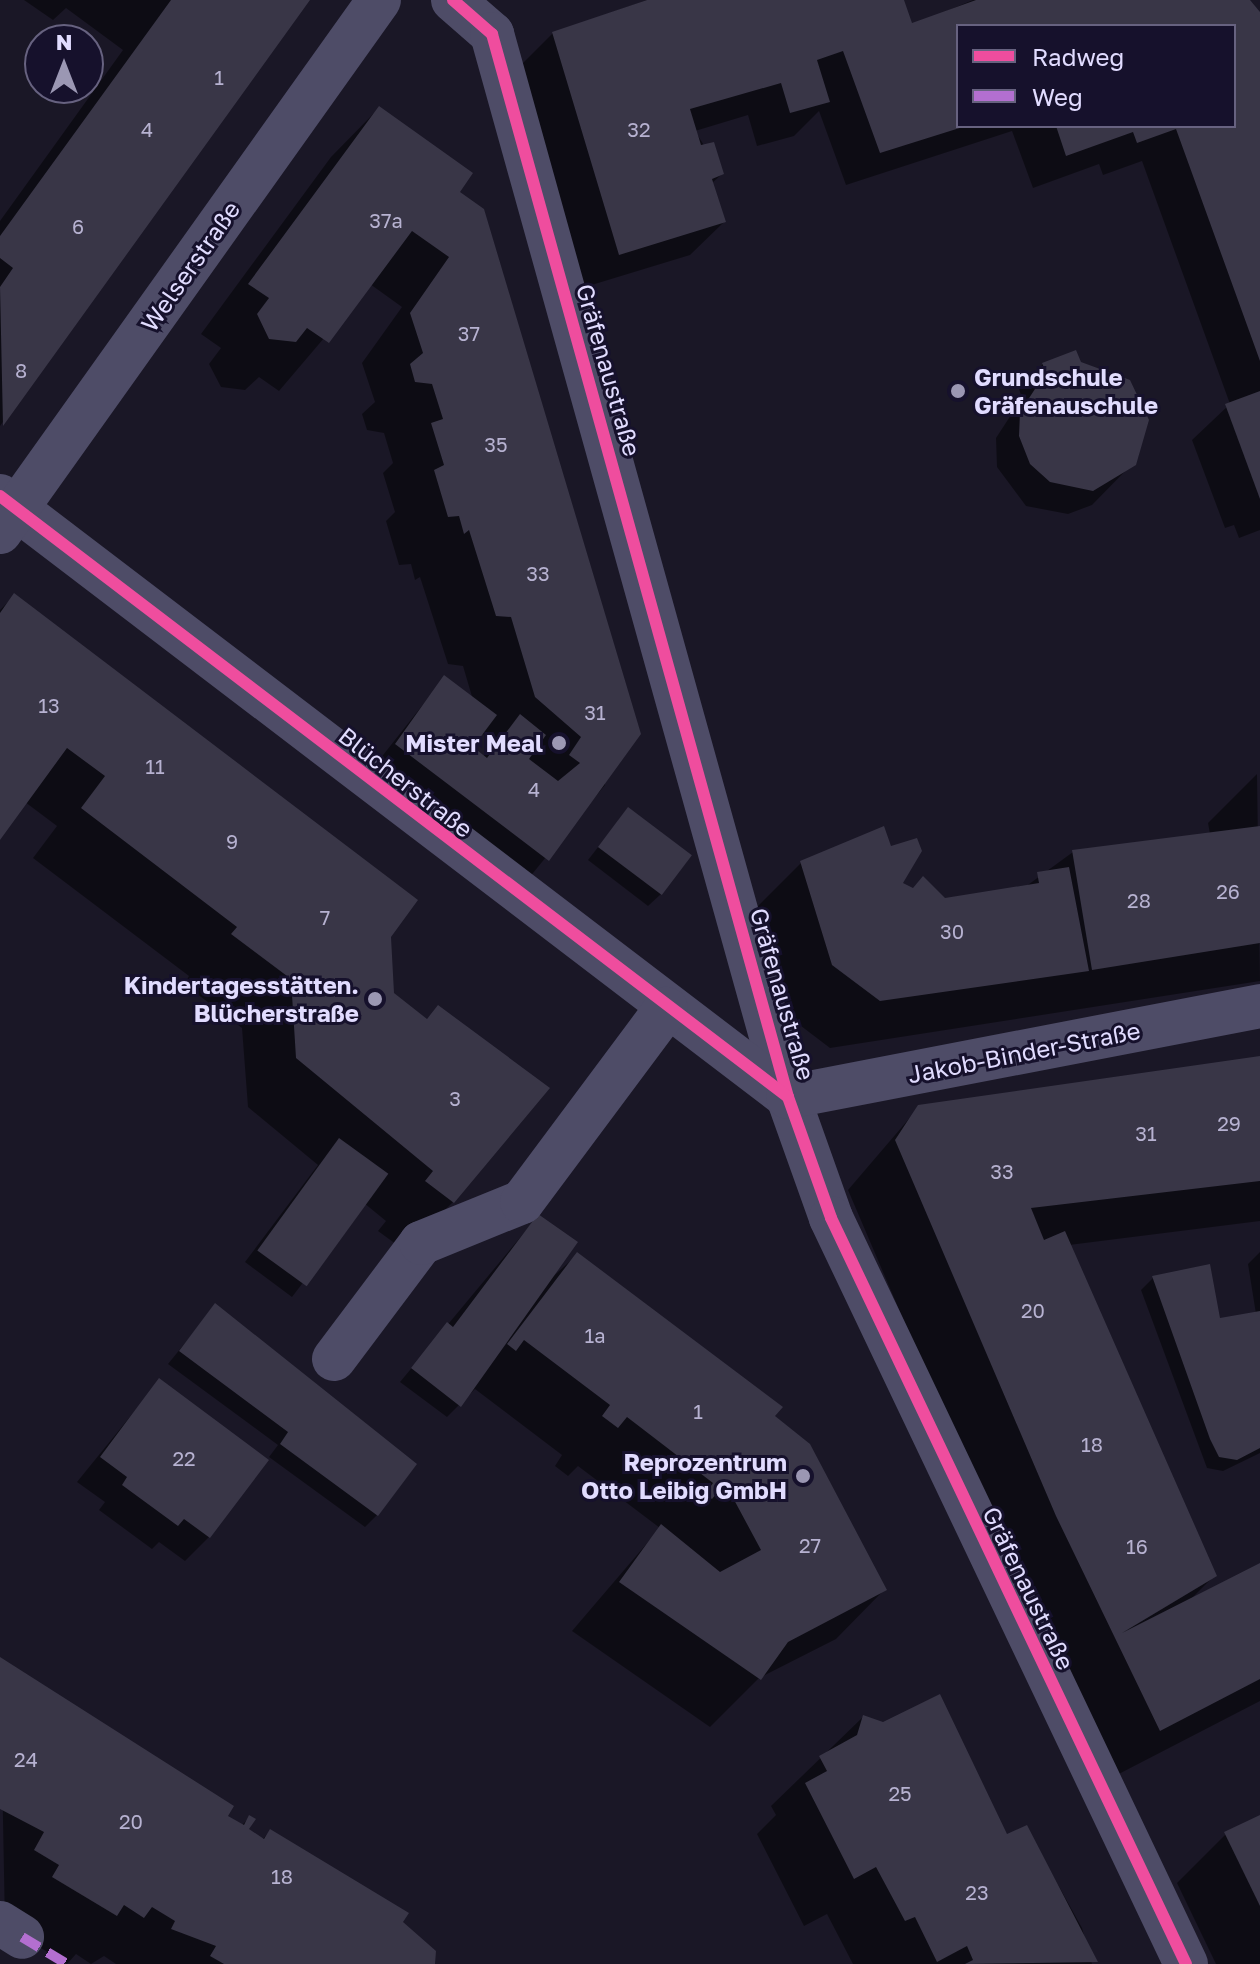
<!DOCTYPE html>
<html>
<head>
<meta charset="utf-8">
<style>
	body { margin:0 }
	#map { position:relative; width:1260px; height:1964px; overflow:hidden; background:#1a1726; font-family:"Golos Text",sans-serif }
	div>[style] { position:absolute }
	.shadow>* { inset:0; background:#0007 }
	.building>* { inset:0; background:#393647; transform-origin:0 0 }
	.minor>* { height:44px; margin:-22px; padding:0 22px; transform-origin:22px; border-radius:22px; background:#4e4c67 }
	.quiet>* { height:10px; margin-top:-5px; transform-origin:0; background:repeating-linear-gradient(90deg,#b36fd0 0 20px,transparent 0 30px) }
	.cycleway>* { height:12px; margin:-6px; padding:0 6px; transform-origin:6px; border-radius:6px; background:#ef4d9e }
	.dots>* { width:22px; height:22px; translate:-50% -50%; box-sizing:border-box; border:4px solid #16112c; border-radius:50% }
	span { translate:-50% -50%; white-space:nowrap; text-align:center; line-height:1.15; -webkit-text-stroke:6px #16112c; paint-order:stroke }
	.number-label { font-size:20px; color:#b7b2d1 }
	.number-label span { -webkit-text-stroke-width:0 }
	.street-label { font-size:24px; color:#e1dcff }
	.poi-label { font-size:24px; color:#e1dcff; font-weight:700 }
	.left { translate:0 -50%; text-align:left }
	.right { translate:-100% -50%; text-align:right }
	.legend { position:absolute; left:956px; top:24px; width:280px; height:104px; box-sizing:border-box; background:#16112c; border:2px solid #676280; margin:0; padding:10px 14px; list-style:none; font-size:24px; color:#e1dcff }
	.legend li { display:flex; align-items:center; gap:16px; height:40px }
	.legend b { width:40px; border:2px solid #676280 }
	.north { position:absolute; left:24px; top:24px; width:80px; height:80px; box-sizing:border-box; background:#16112c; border:2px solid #676280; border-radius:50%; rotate:0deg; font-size:22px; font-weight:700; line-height:32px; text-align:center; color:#e1dcff }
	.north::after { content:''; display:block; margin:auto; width:28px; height:36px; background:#9b97b3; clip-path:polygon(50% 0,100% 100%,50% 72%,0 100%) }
</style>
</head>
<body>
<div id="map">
	<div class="shadow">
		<i style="clip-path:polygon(24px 0,307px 0,0 426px,0 221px,123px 50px,66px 8px,53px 20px)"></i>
		<i style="clip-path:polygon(evenodd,647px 0,902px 0,911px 26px,973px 0,1247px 0,1260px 14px,1260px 530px,1239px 538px,1234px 525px,1225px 528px,1192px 440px,1230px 404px,1142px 161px,1103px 175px,1099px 164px,1033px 188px,1012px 131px,846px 185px,819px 111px,794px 136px,757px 146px,748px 115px,695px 131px,722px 174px,712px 183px,724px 222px,690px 255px,585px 287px,519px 67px,553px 33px,647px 0,958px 26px,1234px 26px,1234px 126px,958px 126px,958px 26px)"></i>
		<i style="clip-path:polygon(evenodd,379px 108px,457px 192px,605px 785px,524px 884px,372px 769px,444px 678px,473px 700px,463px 666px,448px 664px,420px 577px,415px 580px,411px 564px,399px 565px,386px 521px,395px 512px,383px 473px,393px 463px,384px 433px,367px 430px,362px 414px,375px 402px,362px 363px,402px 307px,370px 284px,279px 391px,259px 377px,245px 390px,221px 387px,209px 364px,221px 348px,201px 334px,331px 157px,379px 108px,482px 731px,490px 748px,483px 757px,470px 747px,482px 731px)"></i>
		<i style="clip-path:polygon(1079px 363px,1124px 377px,1144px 407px,1138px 458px,1092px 505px,1068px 514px,1026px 506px,997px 467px,996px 438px,1022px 398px,1019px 389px,1043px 364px)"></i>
		<i style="clip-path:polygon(14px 596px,388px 937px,392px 994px,426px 1020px,438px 1008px,453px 1202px,404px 1250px,378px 1231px,386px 1221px,364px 1203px,292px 1297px,245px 1262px,318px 1165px,248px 1107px,242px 1028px,184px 984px,189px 976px,33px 858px,57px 826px,25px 802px,0 837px,0 610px)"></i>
		<i style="clip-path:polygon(1257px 774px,1260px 981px,830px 1048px,784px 1013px,752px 912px,801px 863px,944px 900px,1025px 887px,1073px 852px,1210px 834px,1208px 823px)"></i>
		<i style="clip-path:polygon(628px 809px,661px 894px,648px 906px,588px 860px)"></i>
		<i style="clip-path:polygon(1260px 1060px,1260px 1221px,1069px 1245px,1214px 1576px,1191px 1599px,1260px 1565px,1260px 1701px,1111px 1778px,1009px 1567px,848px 1190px,919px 1107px)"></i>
		<i style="clip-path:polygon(538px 1216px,548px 1281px,577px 1255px,772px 1417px,884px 1590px,836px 1639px,759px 1678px,710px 1727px,572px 1631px,660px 1528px,578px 1466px,568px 1476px,555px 1466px,562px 1455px,475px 1389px,447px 1417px,400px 1382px)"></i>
		<i style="clip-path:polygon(1260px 1252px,1260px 1453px,1223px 1471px,1207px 1468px,1141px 1290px,1153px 1278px,1218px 1321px,1256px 1314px,1248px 1264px)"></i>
		<i style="clip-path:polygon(215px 1306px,377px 1515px,365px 1527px,269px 1457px,278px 1445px,168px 1364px)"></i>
		<i style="clip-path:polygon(159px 1381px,209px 1537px,185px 1561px,159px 1542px,152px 1549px,99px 1510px,105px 1502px,77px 1482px)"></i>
		<i style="clip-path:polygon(0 1662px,225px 1817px,241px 1826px,250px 1817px,247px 1829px,262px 1840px,270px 1831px,400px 1923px,433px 1964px,116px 1964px,104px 1956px,91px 1964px,76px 1954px,67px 1964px,5px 1926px)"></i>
		<i style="clip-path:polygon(863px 1717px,1007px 1837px,1026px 1827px,1082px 1928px,1092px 1964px,853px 1964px,827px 1914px,804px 1926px,757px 1834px,776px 1815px,771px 1806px)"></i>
		<i style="clip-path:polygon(1260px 1817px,1260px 1964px,1216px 1964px,1177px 1883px,1226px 1834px)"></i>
	</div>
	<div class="building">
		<i style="clip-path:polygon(171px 0,310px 0,3px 426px,0 287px,13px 268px,0 258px,0 236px)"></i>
		<i style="clip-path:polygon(647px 0,904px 0,912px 23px,976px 0,1250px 0,1260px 12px,1260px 361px,1176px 129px,1137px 143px,1133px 132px,1066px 156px,1056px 126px,1234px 126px,1234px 26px,958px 26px,958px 126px,966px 126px,880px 153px,843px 51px,817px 60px,830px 102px,790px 113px,781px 83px,690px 109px,701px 145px,714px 142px,724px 174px,712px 179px,726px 222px,619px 255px,552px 32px)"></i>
		<i style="clip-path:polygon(379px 106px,473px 173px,460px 192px,484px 209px,641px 734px,549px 861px,395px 744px,444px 675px,497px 715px,473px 747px,487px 758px,520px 714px,546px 735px,529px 759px,558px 781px,580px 763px,569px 755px,581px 737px,535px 697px,511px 617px,496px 616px,469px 530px,464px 534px,459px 516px,448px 517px,434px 470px,444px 465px,431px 423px,443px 419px,432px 384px,415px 382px,410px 364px,423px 353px,410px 313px,449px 257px,412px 231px,329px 343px,307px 328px,296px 342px,269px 339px,257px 314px,269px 298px,248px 284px)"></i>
		<i style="clip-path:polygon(1076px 350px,1081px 362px,1130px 380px,1149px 420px,1136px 465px,1093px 491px,1050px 482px,1030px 464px,1019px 436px,1020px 412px,1046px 372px,1042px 363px)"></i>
		<i style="clip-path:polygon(1260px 391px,1260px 499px,1225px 404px)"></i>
		<i style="clip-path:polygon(14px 593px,418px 900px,391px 937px,394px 993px,427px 1019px,438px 1005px,550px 1088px,454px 1203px,425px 1181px,433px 1171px,296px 1058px,291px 979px,231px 934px,237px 927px,81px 808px,105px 776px,67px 748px,0 840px,0 613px)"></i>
		<i style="left:628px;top:807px;width:80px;height:50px;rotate:37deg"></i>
		<i style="clip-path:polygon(884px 826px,891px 846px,917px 838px,922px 851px,903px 883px,913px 888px,923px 876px,945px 898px,1039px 883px,1037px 872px,1069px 867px,1089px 971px,880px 1001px,832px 965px,800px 861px)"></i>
		<i style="clip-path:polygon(1260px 826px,1260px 943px,1092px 970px,1072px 850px)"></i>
		<i style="clip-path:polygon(1260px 1056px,1260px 1181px,1031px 1208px,1044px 1240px,1065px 1231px,1217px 1576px,1122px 1633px,1260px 1563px,1260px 1679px,1160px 1731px,1056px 1516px,895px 1140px,918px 1105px)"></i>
		<i style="left:339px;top:1138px;width:61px;height:139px;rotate:36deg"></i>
		<i style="clip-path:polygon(538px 1214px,578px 1242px,461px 1407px,411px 1368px,447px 1322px,453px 1327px)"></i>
		<i style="clip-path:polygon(577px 1252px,783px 1407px,775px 1416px,810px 1444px,887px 1590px,788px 1642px,761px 1680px,619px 1582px,661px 1524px,720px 1572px,761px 1550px,725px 1483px,712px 1499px,705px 1494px,713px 1483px,627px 1417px,618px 1428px,602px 1416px,610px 1405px,524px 1340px,516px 1351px,507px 1344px)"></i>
		<i style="clip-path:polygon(1210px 1264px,1220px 1318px,1260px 1311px,1260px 1448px,1237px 1460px,1219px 1457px,1210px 1439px,1152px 1276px)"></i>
		<i style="clip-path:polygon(215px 1303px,417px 1464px,378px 1516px,280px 1444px,288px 1432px,179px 1351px)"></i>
		<i style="clip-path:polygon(159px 1378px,269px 1460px,210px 1538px,184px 1519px,178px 1526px,122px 1485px,127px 1477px,100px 1457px)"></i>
		<i style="clip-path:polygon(0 1657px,234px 1806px,228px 1816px,244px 1825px,249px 1815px,256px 1819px,249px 1829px,264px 1839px,270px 1829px,409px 1913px,403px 1922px,436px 1951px,435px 1964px,224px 1964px,210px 1956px,216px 1946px,171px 1929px,175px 1921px,152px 1907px,144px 1918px,124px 1905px,117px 1916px,52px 1877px,59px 1865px,34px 1850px,44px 1832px,0 1809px)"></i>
		<i style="clip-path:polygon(940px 1694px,1007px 1834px,1027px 1825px,1098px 1962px,965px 1964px,973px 1960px,967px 1946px,937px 1962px,915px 1917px,905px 1921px,876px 1867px,854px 1879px,805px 1783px,827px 1771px,819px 1756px,857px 1735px,863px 1715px,883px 1722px)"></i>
		<i style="clip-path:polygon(1260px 1815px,1260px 1906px,1224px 1832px)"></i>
	</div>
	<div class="minor">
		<i style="left:453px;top:0;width:52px;rotate:41.1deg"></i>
		<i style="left:492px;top:34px;width:1103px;rotate:74.44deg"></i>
		<i style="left:788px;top:1097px;width:128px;rotate:70.4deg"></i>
		<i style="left:831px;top:1218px;width:826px;rotate:64.55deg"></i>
		<i style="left:0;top:496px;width:991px;rotate:37.33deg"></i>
		<i style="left:0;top:532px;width:653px;rotate:-54.53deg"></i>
		<i style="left:788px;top:1097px;width:481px;rotate:-10.9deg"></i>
		<i style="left:334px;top:1359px;width:145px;rotate:-53.1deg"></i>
		<i style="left:421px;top:1243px;width:109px;rotate:-22.1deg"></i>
		<i style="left:522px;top:1202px;width:241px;rotate:-53.3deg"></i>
		<i style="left:0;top:1923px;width:26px;rotate:32deg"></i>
	</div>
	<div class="quiet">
		<i style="left:22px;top:1937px;width:52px;rotate:31deg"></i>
	</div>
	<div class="cycleway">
		<i style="left:453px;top:0;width:52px;rotate:41.1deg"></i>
		<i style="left:492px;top:34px;width:1103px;rotate:74.44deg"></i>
		<i style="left:788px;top:1097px;width:128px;rotate:70.4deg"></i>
		<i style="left:831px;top:1218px;width:826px;rotate:64.55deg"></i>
		<i style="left:0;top:496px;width:991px;rotate:37.33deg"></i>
	</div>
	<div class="dots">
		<i style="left:958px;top:391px;background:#9b97b3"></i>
		<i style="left:559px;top:743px;background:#9b97b3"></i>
		<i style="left:375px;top:999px;background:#9b97b3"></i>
		<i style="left:803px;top:1476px;background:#9b97b3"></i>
	</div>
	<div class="number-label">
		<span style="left:219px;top:77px">1</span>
		<span style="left:147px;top:129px">4</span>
		<span style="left:639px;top:129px">32</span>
		<span style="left:386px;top:220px">37a</span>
		<span style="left:78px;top:226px">6</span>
		<span style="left:469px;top:333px">37</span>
		<span style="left:21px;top:370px">8</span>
		<span style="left:496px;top:444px">35</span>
		<span style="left:538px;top:573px">33</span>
		<span style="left:49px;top:705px">13</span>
		<span style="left:595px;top:712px">31</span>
		<span style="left:155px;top:766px">11</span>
		<span style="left:534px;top:789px">4</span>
		<span style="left:232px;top:841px">9</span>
		<span style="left:1228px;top:891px">26</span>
		<span style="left:1139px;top:900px">28</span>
		<span style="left:325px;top:917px">7</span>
		<span style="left:952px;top:931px">30</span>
		<span style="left:455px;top:1098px">3</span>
		<span style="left:1229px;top:1123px">29</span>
		<span style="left:1146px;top:1133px">31</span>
		<span style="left:1002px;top:1171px">33</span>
		<span style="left:1033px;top:1310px">20</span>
		<span style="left:595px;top:1335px">1a</span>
		<span style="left:698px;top:1411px">1</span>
		<span style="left:1092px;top:1444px">18</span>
		<span style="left:184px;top:1458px">22</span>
		<span style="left:810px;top:1545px">27</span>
		<span style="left:1137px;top:1546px">16</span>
		<span style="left:26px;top:1759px">24</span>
		<span style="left:900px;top:1793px">25</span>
		<span style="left:131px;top:1821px">20</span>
		<span style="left:282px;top:1876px">18</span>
		<span style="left:977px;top:1892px">23</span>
	</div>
	<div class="street-label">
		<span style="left:190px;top:266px;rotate:-55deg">Welserstraße</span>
		<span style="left:609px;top:370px;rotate:74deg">Gräfenaustraße</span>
		<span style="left:406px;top:782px;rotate:38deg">Blücherstraße</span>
		<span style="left:783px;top:994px;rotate:74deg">Gräfenaustraße</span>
		<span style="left:1024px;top:1052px;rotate:-11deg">Jakob-Binder-Straße</span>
		<span style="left:1029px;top:1588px;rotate:64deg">Gräfenaustraße</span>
	</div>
	<div class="poi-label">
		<span class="left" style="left:974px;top:391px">Grundschule<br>Gräfenauschule</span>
		<span class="right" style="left:543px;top:743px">Mister Meal</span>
		<span class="right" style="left:359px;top:999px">Kindertagesstätten.<br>Blücherstraße</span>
		<span class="right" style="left:787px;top:1476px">Reprozentrum<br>Otto Leibig GmbH</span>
	</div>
	<ul class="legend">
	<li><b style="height:10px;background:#ef4d9e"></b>Radweg</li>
	<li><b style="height:10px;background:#b36fd0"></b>Weg</li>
	</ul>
	<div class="north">N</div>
</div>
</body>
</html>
